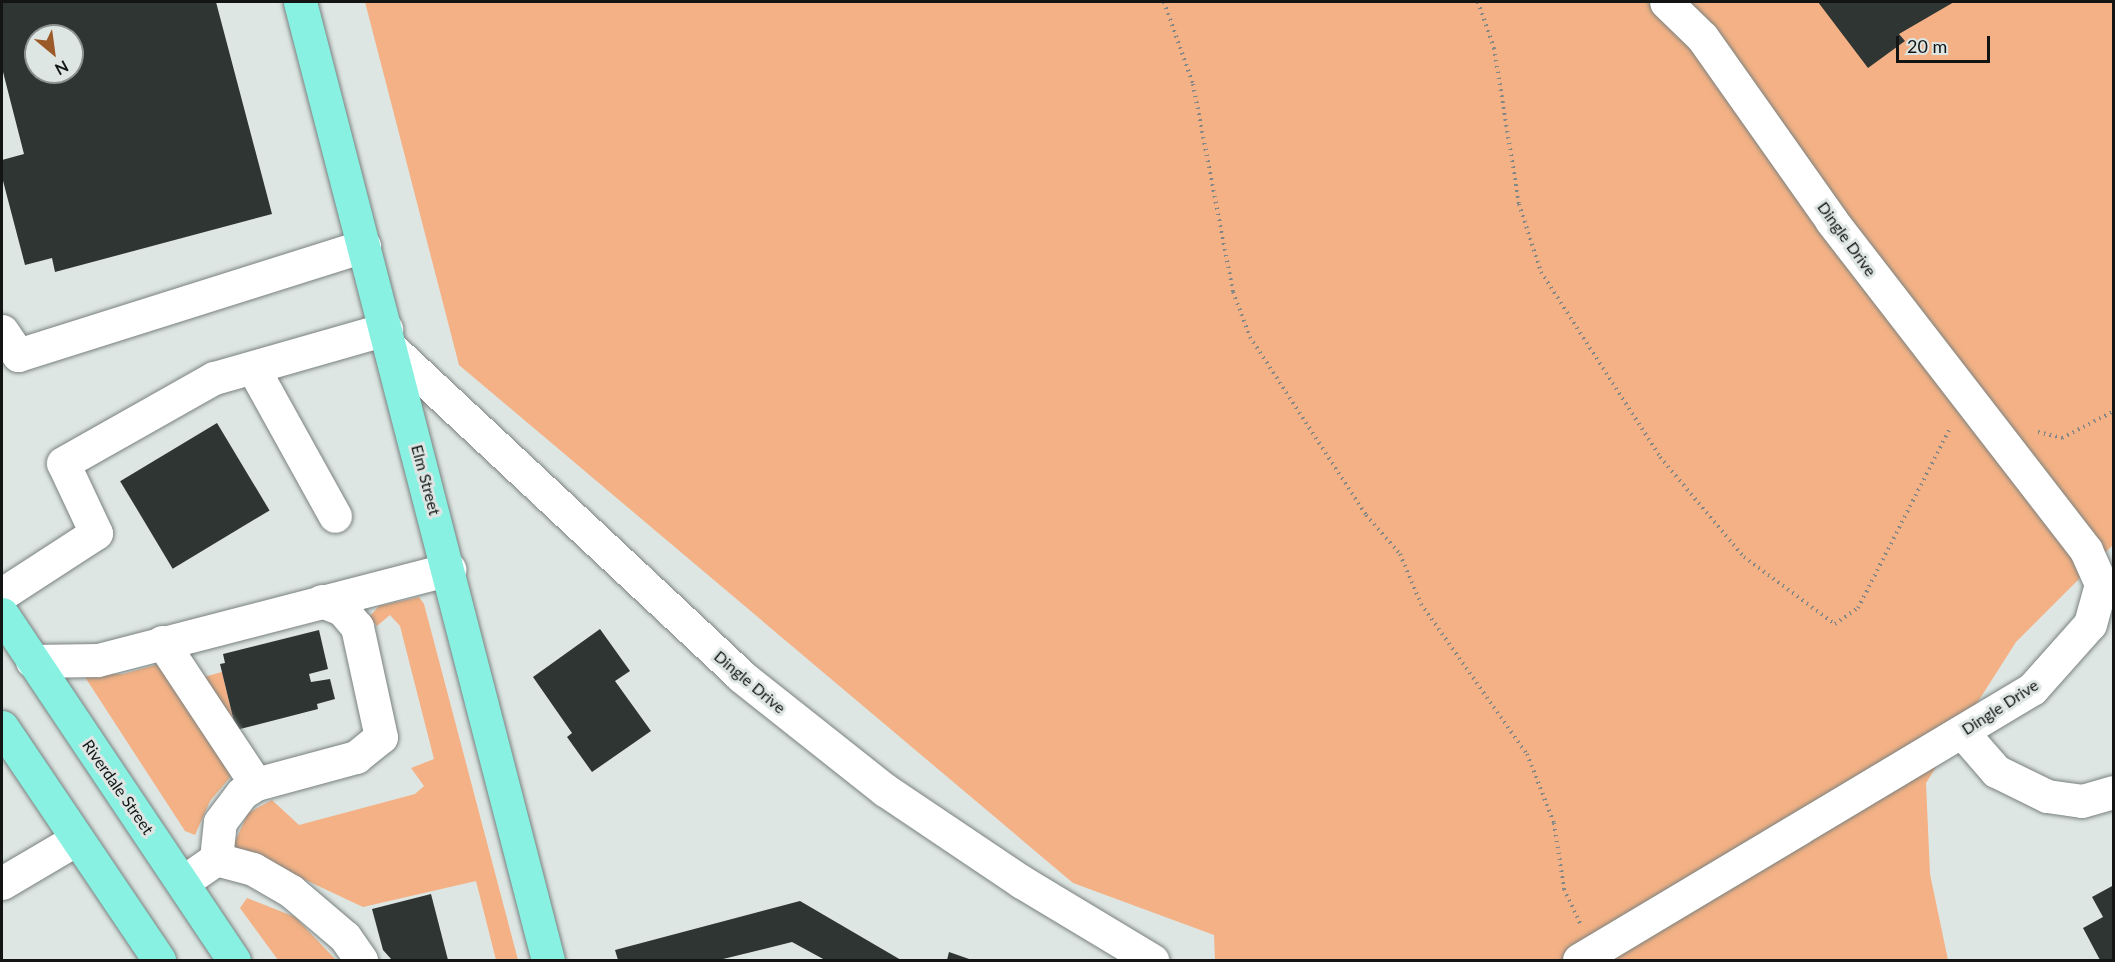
<!DOCTYPE html>
<html>
<head>
<meta charset="utf-8">
<style>
	body { margin:0 }
	#map { position:relative; width:2115px; height:962px; overflow:hidden; background:#dee6e4; font-family:Lato,sans-serif }
	div>[style] { position:absolute }
	.green>* { inset:0; background:#f3b185 }
	.building>* { inset:0; background:#2f3533; transform-origin:0 0 }
	.path>* { height:4px; margin-top:-2px; transform-origin:0; background:repeating-linear-gradient(90deg,#828786 0 1.5px,transparent 0 6px) }
	.roads { filter:drop-shadow(0 0 2px #79817f) drop-shadow(0 0 2px #79817f) }
	.minor>* { height:33px; margin:-16.5px; padding:0 16.5px; transform-origin:16.5px; border-radius:16.5px; background:#fff }
	.major>* { height:33px; margin:-16.5px; padding:0 16.5px; transform-origin:16.5px; border-radius:16.5px; background:#89f1e2 }
	span { translate:-50% -50%; white-space:nowrap; text-align:center; line-height:1.15; -webkit-text-stroke:6px #dee6e4; paint-order:stroke }
	.street-label { font-size:16px; color:#131515 }
	.frame { position:absolute; inset:0; border:3px solid #131515; pointer-events:none }
	.north { position:absolute; left:24px; top:24px; width:60px; height:60px; box-sizing:border-box; background:#dee6e4; border:2px solid #8d9291; border-radius:50%; rotate:151deg; font-size:16px; font-weight:700; line-height:24px; text-align:center; color:#131515 }
	.north::after { content:''; display:block; margin:auto; width:21px; height:27px; background:#9c5a28; clip-path:polygon(50% 0,100% 100%,50% 72%,0 100%) }
	.scale { position:absolute; left:1896px; top:36px; width:94px; height:27px; box-sizing:border-box; border:3px solid #131515; border-top:0; padding-left:8px; font-size:18px; line-height:21px; white-space:nowrap; color:#131515; -webkit-text-stroke:4px #dee6e4; paint-order:stroke }
</style>
</head>
<body>
<div id="map">
	<div class="green">
		<i style="clip-path:polygon(365px 2px,2113px 2px,2113px 545px,2016px 642px,1926px 783px,1930px 874px,1948px 960px,1215px 960px,1214px 935px,1073px 883px,459px 365px)"></i>
		<i style="clip-path:polygon(419px 597px,424px 604px,518px 960px,496px 960px,476px 881px,363px 907px,233px 846px,248px 813px,272px 800px,299px 825px,415px 794px,424px 786px,411px 768px,434px 759px,400px 626px,390px 615px,377px 626px,369px 617px,379px 606px)"></i>
		<i style="clip-path:polygon(159px 664px,232px 775px,210px 801px,195px 835px,185px 831px,83px 674px,123px 674px)"></i>
		<i style="clip-path:polygon(222px 672px,236px 730px,204px 677px)"></i>
		<i style="clip-path:polygon(247px 898px,295px 917px,336px 960px,278px 960px,240px 908px)"></i>
	</div>
	<div class="building">
		<i style="clip-path:polygon(evenodd,2px 2px,216px 2px,272px 214px,55px 272px,52px 258px,25px 265px,2px 177px,2px 160px,24px 154px,2px 68px,2px 2px,36px 36px,72px 36px,72px 72px,36px 72px,36px 36px)"></i>
		<i style="clip-path:polygon(1818px 2px,1954px 2px,1899px 34px,1905px 41px,1868px 68px)"></i>
		<i style="left:217px;top:423px;width:102px;height:113px;rotate:59deg"></i>
		<i style="clip-path:polygon(600px 629px,630px 671px,615px 681px,651px 731px,592px 772px,567px 737px,572px 733px,533px 677px)"></i>
		<i style="clip-path:polygon(319px 630px,328px 669px,309px 674px,311px 682px,330px 679px,335px 699px,317px 704px,318px 709px,236px 730px,220px 664px,225px 663px,223px 654px)"></i>
		<i style="clip-path:polygon(2114px 885px,2114px 960px,2100px 960px,2083px 928px,2103px 917px,2092px 897px)"></i>
		<i style="clip-path:polygon(431px 894px,448px 960px,392px 960px,383px 950px,372px 909px)"></i>
		<i style="clip-path:polygon(800px 901px,901px 960px,825px 960px,792px 942px,719px 960px,618px 960px,615px 950px)"></i>
		<i style="clip-path:polygon(949px 952px,972px 960px,947px 960px)"></i>
	</div>
	<div class="path">
		<i style="left:1164px;top:2px;width:87px;rotate:70.5deg"></i>
		<i style="left:1193px;top:84px;width:212px;rotate:79.1deg"></i>
		<i style="left:1233px;top:292px;width:48px;rotate:69.3deg"></i>
		<i style="left:1250px;top:337px;width:212px;rotate:56.9deg"></i>
		<i style="left:1366px;top:515px;width:52px;rotate:48.9deg"></i>
		<i style="left:1400px;top:554px;width:54px;rotate:67.2deg"></i>
		<i style="left:1421px;top:604px;width:184px;rotate:54.8deg"></i>
		<i style="left:1527px;top:754px;width:74px;rotate:68.6deg"></i>
		<i style="left:1554px;top:823px;width:67px;rotate:81.4deg"></i>
		<i style="left:1564px;top:889px;width:38px;rotate:65deg"></i>
		<i style="left:1478px;top:2px;width:49px;rotate:70.8deg"></i>
		<i style="left:1494px;top:48px;width:158px;rotate:80.9deg"></i>
		<i style="left:1519px;top:204px;width:71px;rotate:72.1deg"></i>
		<i style="left:1541px;top:272px;width:220px;rotate:57.2deg"></i>
		<i style="left:1660px;top:457px;width:131px;rotate:50deg"></i>
		<i style="left:1744px;top:557px;width:113px;rotate:36.4deg"></i>
		<i style="left:1835px;top:624px;width:28px;rotate:-35deg"></i>
		<i style="left:1858px;top:608px;width:202px;rotate:-62.9deg"></i>
		<i style="left:2038px;top:432px;width:25px;rotate:14deg"></i>
		<i style="left:2062px;top:438px;width:59px;rotate:-27.4deg"></i>
	</div>
	<div class="roads">
		<div class="minor">
			<i style="left:2px;top:331px;width:29px;rotate:56deg"></i>
			<i style="left:18px;top:355px;width:363px;rotate:-17.5deg"></i>
			<i style="left:391px;top:348px;width:480px;rotate:43.1deg"></i>
			<i style="left:741px;top:676px;width:184px;rotate:38.4deg"></i>
			<i style="left:885px;top:790px;width:165px;rotate:33.9deg"></i>
			<i style="left:1022px;top:882px;width:152px;rotate:31deg"></i>
			<i style="left:253px;top:368px;width:169px;rotate:61deg"></i>
			<i style="left:2px;top:594px;width:112px;rotate:-33deg"></i>
			<i style="left:96px;top:533px;width:77px;rotate:-115.2deg"></i>
			<i style="left:63px;top:463px;width:173px;rotate:-29.4deg"></i>
			<i style="left:214px;top:378px;width:179px;rotate:-15.9deg"></i>
			<i style="left:162px;top:642px;width:170px;rotate:56.5deg"></i>
			<i style="left:32px;top:661px;width:66px;rotate:-0.9deg"></i>
			<i style="left:98px;top:660px;width:363px;rotate:-14.5deg"></i>
			<i style="left:1962px;top:732px;width:52px;rotate:48.9deg"></i>
			<i style="left:1996px;top:771px;width:57px;rotate:26.1deg"></i>
			<i style="left:2047px;top:796px;width:35px;rotate:8deg"></i>
			<i style="left:2082px;top:801px;width:33px;rotate:-16deg"></i>
			<i style="left:216px;top:859px;width:38px;rotate:15deg"></i>
			<i style="left:253px;top:869px;width:44px;rotate:30.1deg"></i>
			<i style="left:291px;top:891px;width:71px;rotate:40.4deg"></i>
			<i style="left:345px;top:937px;width:28px;rotate:55deg"></i>
			<i style="left:183px;top:882px;width:40px;rotate:-34.9deg"></i>
			<i style="left:216px;top:859px;width:37px;rotate:-84deg"></i>
			<i style="left:220px;top:822px;width:36px;rotate:-53deg"></i>
			<i style="left:242px;top:793px;width:17px;rotate:-33deg"></i>
			<i style="left:256px;top:784px;width:104px;rotate:-15.1deg"></i>
			<i style="left:356px;top:757px;width:32px;rotate:-39deg"></i>
			<i style="left:381px;top:737px;width:113px;rotate:-102.3deg"></i>
			<i style="left:357px;top:627px;width:23px;rotate:-130deg"></i>
			<i style="left:342px;top:609px;width:22px;rotate:-159deg"></i>
			<i style="left:2px;top:883px;width:85px;rotate:-30.5deg"></i>
			<i style="left:1579px;top:960px;width:528px;rotate:-30.89deg"></i>
			<i style="left:2032px;top:689px;width:87px;rotate:-48.3deg"></i>
			<i style="left:2090px;top:624px;width:41px;rotate:-74.6deg"></i>
			<i style="left:2101px;top:584px;width:37px;rotate:-114deg"></i>
			<i style="left:2086px;top:550px;width:416px;rotate:-127.7deg"></i>
			<i style="left:1832px;top:221px;width:225px;rotate:-125.2deg"></i>
			<i style="left:1702px;top:37px;width:50px;rotate:-135.8deg"></i>
		</div>
		<div class="major">
			<i style="left:300px;top:2px;width:990px;rotate:75.49deg"></i>
			<i style="left:2px;top:614px;width:417px;rotate:56.2deg"></i>
			<i style="left:2px;top:727px;width:281px;rotate:56deg"></i>
		</div>
	</div>
	<div class="street-label">
		<span style="left:1847px;top:239px;rotate:54deg">Dingle Drive</span>
		<span style="left:426px;top:480px;rotate:75deg">Elm Street</span>
		<span style="left:750px;top:682px;rotate:40deg">Dingle Drive</span>
		<span style="left:2000px;top:707px;rotate:-33deg">Dingle Drive</span>
		<span style="left:118px;top:787px;rotate:55deg">Riverdale Street</span>
	</div>
	<div class="frame"></div>
	<div class="north">N</div>
	<div class="scale">20 m</div>
</div>
</body>
</html>
